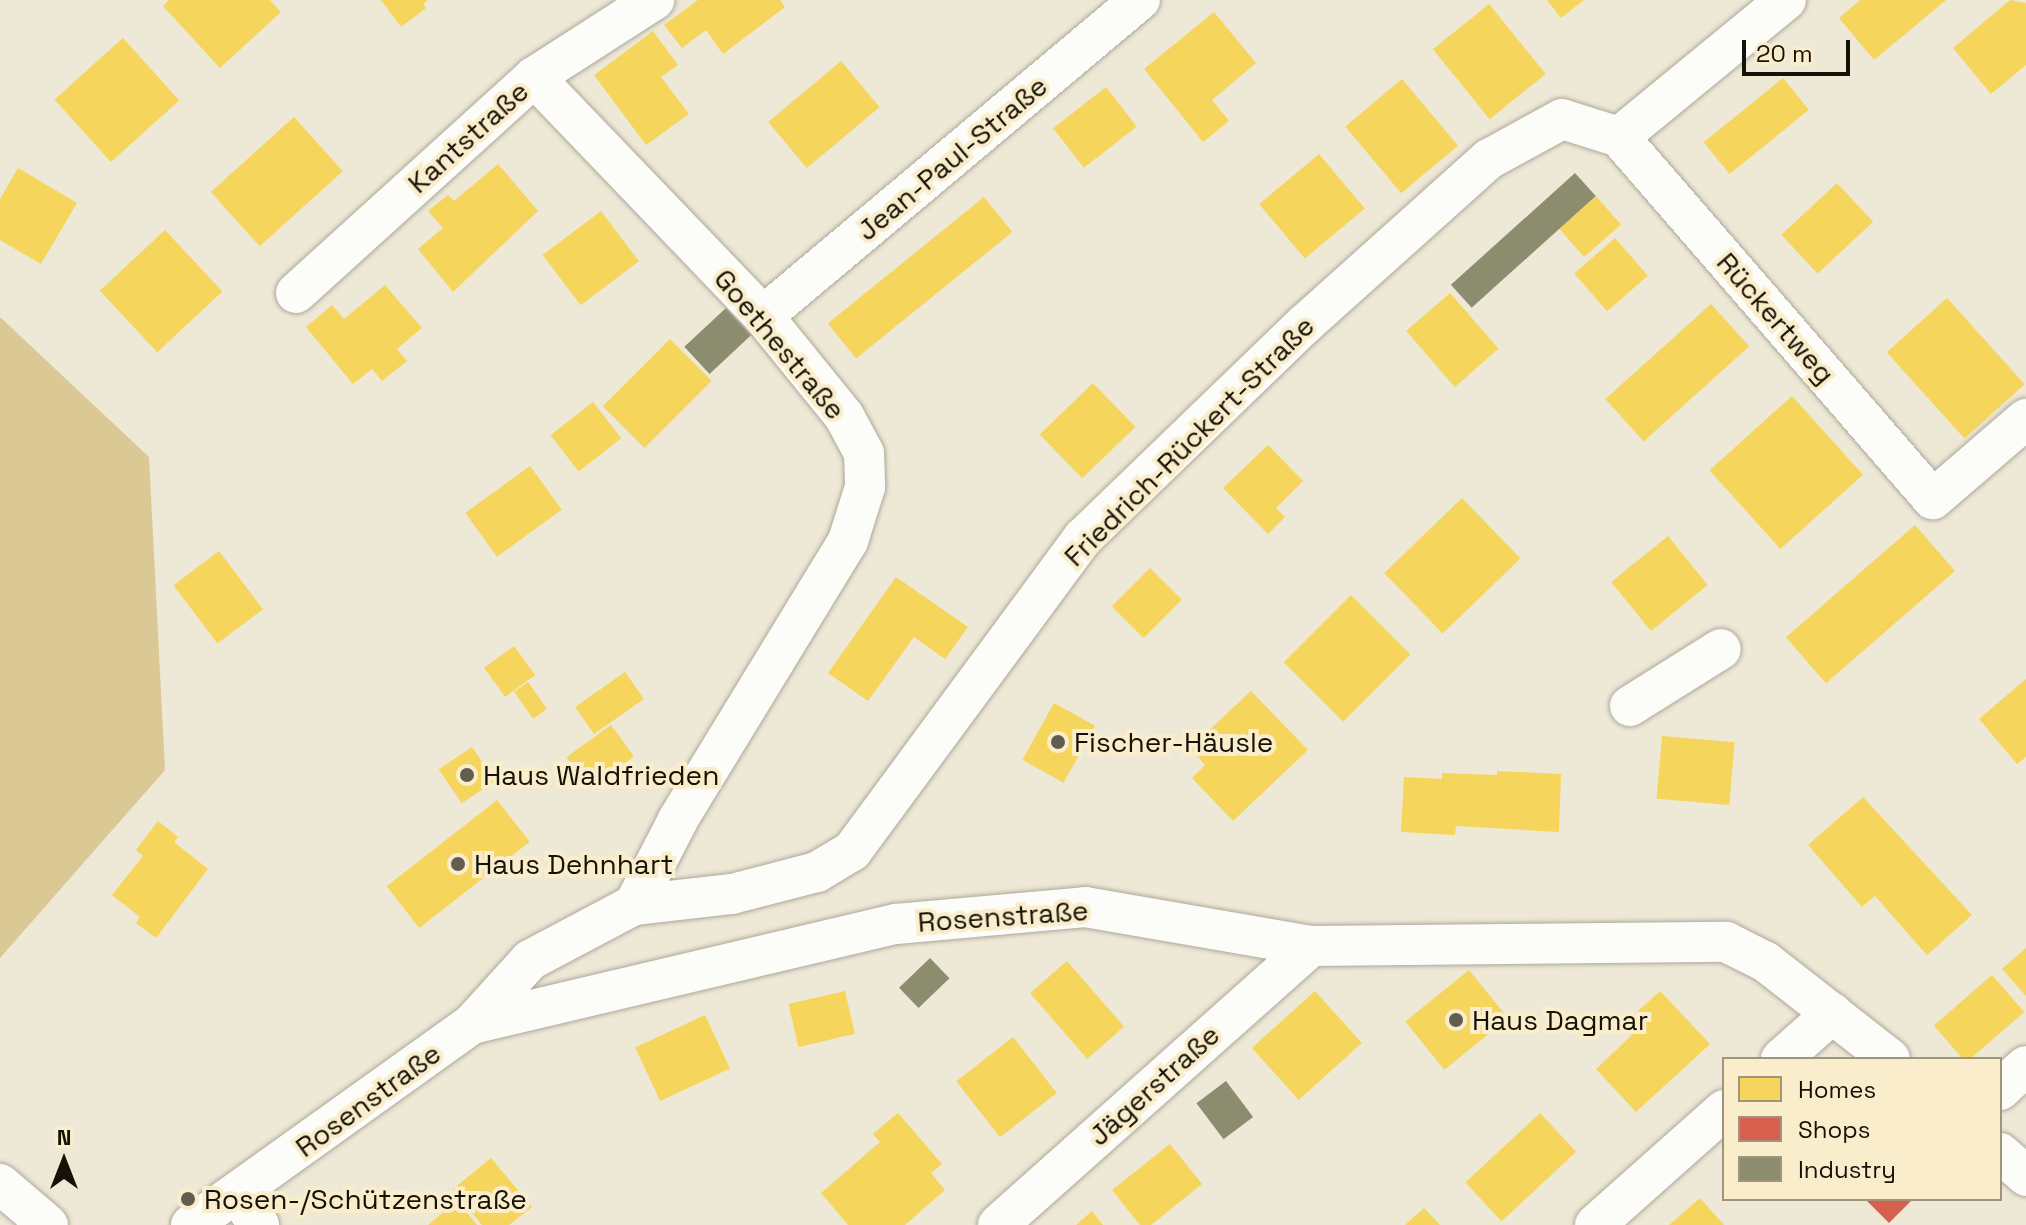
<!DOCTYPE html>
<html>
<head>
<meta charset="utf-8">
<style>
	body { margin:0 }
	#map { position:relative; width:2026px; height:1225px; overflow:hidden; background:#eee8d6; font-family:"Space Grotesk",sans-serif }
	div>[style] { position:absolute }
	.forest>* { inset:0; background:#dac895 }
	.homes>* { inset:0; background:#f6d55c; transform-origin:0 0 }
	.shops>* { inset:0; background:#d6604d }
	.industry>* { inset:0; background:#8c8c6e; transform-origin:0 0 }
	.roads { filter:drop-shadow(0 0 2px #ada89b) drop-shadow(0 0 2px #ada89b) }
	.minor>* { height:40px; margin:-20px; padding:0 20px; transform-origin:20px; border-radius:20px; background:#fcfcf9 }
	.dots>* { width:22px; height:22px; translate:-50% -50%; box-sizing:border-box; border:4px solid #f9edcc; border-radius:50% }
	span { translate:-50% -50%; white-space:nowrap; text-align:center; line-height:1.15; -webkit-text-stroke:8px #f9edcc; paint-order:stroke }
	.street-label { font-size:28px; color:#171207 }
	.poi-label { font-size:28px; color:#171207 }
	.left { translate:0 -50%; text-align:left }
	.legend { position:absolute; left:1722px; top:1057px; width:280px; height:144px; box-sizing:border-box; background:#f9edcc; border:2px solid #9f957d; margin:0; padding:10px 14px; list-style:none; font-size:24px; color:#171207 }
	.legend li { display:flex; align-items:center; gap:16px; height:40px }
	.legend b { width:40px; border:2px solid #9f957d }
	.north { position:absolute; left:24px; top:1121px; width:80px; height:80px; -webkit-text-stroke:6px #f9edcc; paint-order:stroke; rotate:0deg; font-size:22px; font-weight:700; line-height:32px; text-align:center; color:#171207 }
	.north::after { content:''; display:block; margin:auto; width:28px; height:36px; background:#171207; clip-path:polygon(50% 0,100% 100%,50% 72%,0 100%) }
	.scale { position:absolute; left:1742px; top:40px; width:108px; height:36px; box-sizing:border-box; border:4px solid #171207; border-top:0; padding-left:10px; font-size:24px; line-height:28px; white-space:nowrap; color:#171207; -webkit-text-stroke:6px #f9edcc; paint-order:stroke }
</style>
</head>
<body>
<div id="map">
	<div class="forest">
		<i style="clip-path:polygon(0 317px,149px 457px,165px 770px,0 958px)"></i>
	</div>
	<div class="homes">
		<i style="clip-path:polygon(169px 0,270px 0,281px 12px,220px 68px,163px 6px)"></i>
		<i style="clip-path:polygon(381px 0,428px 0,423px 4px,426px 8px,401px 27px)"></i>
		<i style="clip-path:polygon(698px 0,780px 0,785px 7px,723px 54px,706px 30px,682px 48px,664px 25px)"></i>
		<i style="clip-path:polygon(1547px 0,1584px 0,1561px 18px)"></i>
		<i style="clip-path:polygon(1860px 0,1946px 0,1874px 60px,1839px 18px)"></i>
		<i style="clip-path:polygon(2010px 0,2026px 3px,2026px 65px,1991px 94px,1953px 48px)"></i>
		<i style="left:1489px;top:4px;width:90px;height:72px;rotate:51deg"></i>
		<i style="clip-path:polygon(1214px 12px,1256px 63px,1212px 100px,1229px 121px,1203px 142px,1144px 69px)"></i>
		<i style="clip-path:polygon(653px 31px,678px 65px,661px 77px,689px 114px,646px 145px,594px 75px)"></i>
		<i style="left:123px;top:38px;width:84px;height:92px;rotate:48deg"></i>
		<i style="left:841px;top:61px;width:60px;height:95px;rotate:50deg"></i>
		<i style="left:1783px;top:78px;width:41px;height:102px;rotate:51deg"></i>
		<i style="left:1402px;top:79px;width:87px;height:74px;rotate:50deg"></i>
		<i style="left:1106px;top:87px;width:50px;height:67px;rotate:52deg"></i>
		<i style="left:294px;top:117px;width:73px;height:112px;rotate:48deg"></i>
		<i style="left:1319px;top:154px;width:71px;height:78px;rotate:50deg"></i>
		<i style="clip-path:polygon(498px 164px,538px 211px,453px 292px,418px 249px,443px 228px,428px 211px,448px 195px,454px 201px)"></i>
		<i style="clip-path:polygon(18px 168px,77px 203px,41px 264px,0 240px,0 199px)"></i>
		<i style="left:1837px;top:183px;width:53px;height:76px;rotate:47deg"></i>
		<i style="left:1596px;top:196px;width:38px;height:49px;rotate:49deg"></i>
		<i style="left:984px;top:197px;width:45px;height:201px;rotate:51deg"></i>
		<i style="left:601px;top:211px;width:63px;height:73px;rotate:53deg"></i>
		<i style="left:165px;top:230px;width:84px;height:89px;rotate:47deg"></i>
		<i style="left:1615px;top:238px;width:50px;height:54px;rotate:49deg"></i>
		<i style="clip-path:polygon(385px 285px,422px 328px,397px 349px,407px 361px,382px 381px,372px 369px,353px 384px,306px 327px,332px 305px,344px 319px)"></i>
		<i style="left:1450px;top:293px;width:74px;height:58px;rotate:49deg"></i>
		<i style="left:1947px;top:298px;width:116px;height:81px;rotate:48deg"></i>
		<i style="left:1711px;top:304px;width:57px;height:142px;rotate:48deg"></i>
		<i style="left:670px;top:339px;width:59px;height:95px;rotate:45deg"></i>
		<i style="left:1093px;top:383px;width:61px;height:74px;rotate:46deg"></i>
		<i style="left:1792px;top:396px;width:106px;height:111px;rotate:48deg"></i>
		<i style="left:593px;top:402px;width:46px;height:54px;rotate:52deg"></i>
		<i style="clip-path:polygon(1268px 445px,1303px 481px,1276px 508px,1285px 517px,1268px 534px,1223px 488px)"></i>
		<i style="left:530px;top:466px;width:54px;height:80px;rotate:54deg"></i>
		<i style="left:1462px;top:498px;width:84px;height:108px;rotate:46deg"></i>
		<i style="left:1915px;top:525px;width:61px;height:171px;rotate:49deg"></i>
		<i style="left:1668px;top:536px;width:63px;height:73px;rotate:51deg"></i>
		<i style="left:219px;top:551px;width:73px;height:57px;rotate:53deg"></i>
		<i style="left:1150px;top:568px;width:45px;height:54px;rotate:45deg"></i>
		<i style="clip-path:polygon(896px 577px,968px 627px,945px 659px,914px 637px,868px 701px,828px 673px)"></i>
		<i style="left:1351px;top:595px;width:84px;height:95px;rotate:45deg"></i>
		<i style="left:514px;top:646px;width:36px;height:37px;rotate:54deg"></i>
		<i style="left:625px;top:672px;width:33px;height:61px;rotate:55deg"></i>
		<i style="clip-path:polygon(2026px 679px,2026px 757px,2017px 764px,1979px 719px)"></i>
		<i style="left:528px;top:682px;width:33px;height:17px;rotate:55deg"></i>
		<i style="clip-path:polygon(1251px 691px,1308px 750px,1233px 821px,1192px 778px,1205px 765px,1190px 748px)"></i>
		<i style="left:1054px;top:703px;width:47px;height:65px;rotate:29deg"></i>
		<i style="left:611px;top:725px;width:39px;height:55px;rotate:54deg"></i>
		<i style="left:1662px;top:736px;width:73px;height:63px;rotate:5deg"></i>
		<i style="left:472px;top:747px;width:41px;height:40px;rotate:56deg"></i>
		<i style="clip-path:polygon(1497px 771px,1561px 774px,1559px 832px,1456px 826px,1455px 835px,1401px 832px,1404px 777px,1442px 779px,1442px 773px,1497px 775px)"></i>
		<i style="clip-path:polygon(1863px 797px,1972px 915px,1927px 955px,1875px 896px,1862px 907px,1808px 845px)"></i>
		<i style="left:497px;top:800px;width:53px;height:140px;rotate:52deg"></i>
		<i style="clip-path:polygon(158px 821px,178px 837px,174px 842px,208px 869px,156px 938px,136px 923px,140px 917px,112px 895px,143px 856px,136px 850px)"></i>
		<i style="clip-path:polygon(2026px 948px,2026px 996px,2002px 969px)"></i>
		<i style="left:1067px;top:961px;width:87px;height:49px;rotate:49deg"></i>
		<i style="left:1469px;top:970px;width:62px;height:82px;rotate:51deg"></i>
		<i style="left:1992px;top:975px;width:49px;height:77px;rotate:49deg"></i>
		<i style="left:845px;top:991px;width:44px;height:58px;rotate:77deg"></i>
		<i style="left:1315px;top:991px;width:70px;height:85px;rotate:48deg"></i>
		<i style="clip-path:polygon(1660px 991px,1710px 1044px,1636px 1112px,1596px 1069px,1632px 1035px,1623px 1025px)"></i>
		<i style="left:705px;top:1015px;width:59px;height:77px;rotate:65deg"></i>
		<i style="left:1013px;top:1037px;width:71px;height:72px;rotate:52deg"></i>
		<i style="clip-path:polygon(898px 1113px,942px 1164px,931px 1173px,945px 1190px,905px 1225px,848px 1225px,821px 1193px,880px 1142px,873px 1134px)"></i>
		<i style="left:1540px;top:1113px;width:53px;height:102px;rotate:47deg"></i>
		<i style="clip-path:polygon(1170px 1144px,1202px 1184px,1151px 1225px,1140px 1225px,1112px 1190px)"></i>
		<i style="clip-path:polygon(491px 1158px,532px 1207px,509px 1225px,482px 1225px,453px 1189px)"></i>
		<i style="clip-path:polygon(1700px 1198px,1724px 1225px,1669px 1225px)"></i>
		<i style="clip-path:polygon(457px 1201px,477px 1225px,428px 1225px)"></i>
		<i style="clip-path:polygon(1424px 1208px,1440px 1225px,1405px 1225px)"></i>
		<i style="clip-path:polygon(1092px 1211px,1103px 1225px,1076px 1225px)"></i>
	</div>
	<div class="shops">
		<i style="clip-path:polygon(1865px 1199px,1913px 1199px,1889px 1223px)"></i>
	</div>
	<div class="industry">
		<i style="left:1575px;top:173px;width:31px;height:167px;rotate:48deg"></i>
		<i style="left:726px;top:308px;width:37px;height:57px;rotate:47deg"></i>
		<i style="left:930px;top:958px;width:28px;height:43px;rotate:46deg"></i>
		<i style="left:1226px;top:1081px;width:45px;height:37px;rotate:53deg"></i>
	</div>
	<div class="roads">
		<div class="minor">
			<i style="left:534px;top:77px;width:331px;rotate:46.2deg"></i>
			<i style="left:763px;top:316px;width:129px;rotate:51deg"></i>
			<i style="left:844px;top:416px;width:42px;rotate:61.6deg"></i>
			<i style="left:864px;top:453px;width:34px;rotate:88deg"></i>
			<i style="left:865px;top:487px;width:57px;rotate:107.5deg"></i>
			<i style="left:848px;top:541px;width:327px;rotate:121.4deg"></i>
			<i style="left:678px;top:820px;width:96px;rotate:117.4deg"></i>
			<i style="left:1619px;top:137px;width:479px;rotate:49.1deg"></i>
			<i style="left:1933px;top:499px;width:123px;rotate:-40.7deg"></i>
			<i style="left:296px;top:293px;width:321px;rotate:-42.2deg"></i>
			<i style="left:534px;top:77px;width:143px;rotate:-32.7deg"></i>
			<i style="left:763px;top:316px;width:492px;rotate:-40deg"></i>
			<i style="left:1630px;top:706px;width:107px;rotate:-32.1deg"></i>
			<i style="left:472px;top:1024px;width:86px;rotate:-47.8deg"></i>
			<i style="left:530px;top:960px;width:118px;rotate:-27.9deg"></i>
			<i style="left:634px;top:905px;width:99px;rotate:-6.4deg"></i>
			<i style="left:732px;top:894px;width:88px;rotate:-14.5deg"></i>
			<i style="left:817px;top:872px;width:41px;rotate:-31deg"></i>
			<i style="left:852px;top:851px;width:389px;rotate:-53.6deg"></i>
			<i style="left:1083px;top:538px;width:310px;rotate:-44deg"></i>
			<i style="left:1306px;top:323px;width:246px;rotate:-41.9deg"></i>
			<i style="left:1489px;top:159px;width:83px;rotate:-28.7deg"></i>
			<i style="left:1562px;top:119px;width:60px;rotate:17.5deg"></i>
			<i style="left:1619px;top:137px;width:216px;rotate:-39.4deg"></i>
			<i style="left:1781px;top:1059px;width:69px;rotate:-41.5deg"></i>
			<i style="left:2000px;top:1090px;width:35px;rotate:-43deg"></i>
			<i style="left:2000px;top:1153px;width:35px;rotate:41deg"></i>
			<i style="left:0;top:1184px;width:63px;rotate:40.5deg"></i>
			<i style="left:238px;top:1196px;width:36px;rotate:54deg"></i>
			<i style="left:191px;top:1225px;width:345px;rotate:-35.6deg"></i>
			<i style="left:472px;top:1024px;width:436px;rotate:-13.3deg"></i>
			<i style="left:896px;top:924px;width:190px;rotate:-5.1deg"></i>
			<i style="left:1085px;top:907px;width:229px;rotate:9.8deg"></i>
			<i style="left:1311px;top:946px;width:415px;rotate:-0.6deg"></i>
			<i style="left:1726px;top:942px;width:45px;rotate:26.6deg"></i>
			<i style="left:1766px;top:962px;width:157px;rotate:38deg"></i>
			<i style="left:998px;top:1225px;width:419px;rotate:-41.7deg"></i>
			<i style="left:1595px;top:1225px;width:173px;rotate:-41.7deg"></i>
		</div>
	</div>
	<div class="dots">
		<i style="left:1058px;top:742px;background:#625d4f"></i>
		<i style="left:467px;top:775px;background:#625d4f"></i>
		<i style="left:458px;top:864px;background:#625d4f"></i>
		<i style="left:1456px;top:1020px;background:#625d4f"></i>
		<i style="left:188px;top:1199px;background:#625d4f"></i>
	</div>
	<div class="street-label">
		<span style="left:468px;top:137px;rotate:-42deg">Kantstraße</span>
		<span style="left:952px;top:158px;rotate:-40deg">Jean-Paul-Straße</span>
		<span style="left:1776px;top:318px;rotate:49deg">Rückertweg</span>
		<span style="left:780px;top:344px;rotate:50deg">Goethestraße</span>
		<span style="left:1189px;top:441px;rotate:-45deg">Friedrich-Rückert-Straße</span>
		<span style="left:1003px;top:916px;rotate:-4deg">Rosenstraße</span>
		<span style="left:1154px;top:1085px;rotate:-42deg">Jägerstraße</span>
		<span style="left:368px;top:1100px;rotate:-36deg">Rosenstraße</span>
	</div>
	<div class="poi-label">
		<span class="left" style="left:1074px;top:742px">Fischer-Häusle</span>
		<span class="left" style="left:483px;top:775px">Haus Waldfrieden</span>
		<span class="left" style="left:474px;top:864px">Haus Dehnhart</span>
		<span class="left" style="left:1472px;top:1020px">Haus Dagmar</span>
		<span class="left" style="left:204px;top:1199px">Rosen-/Schützenstraße</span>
	</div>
	<ul class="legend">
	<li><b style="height:22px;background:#f6d55c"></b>Homes</li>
	<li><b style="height:22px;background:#d6604d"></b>Shops</li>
	<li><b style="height:22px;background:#8c8c6e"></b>Industry</li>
	</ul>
	<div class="north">N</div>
	<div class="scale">20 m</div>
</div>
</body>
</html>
